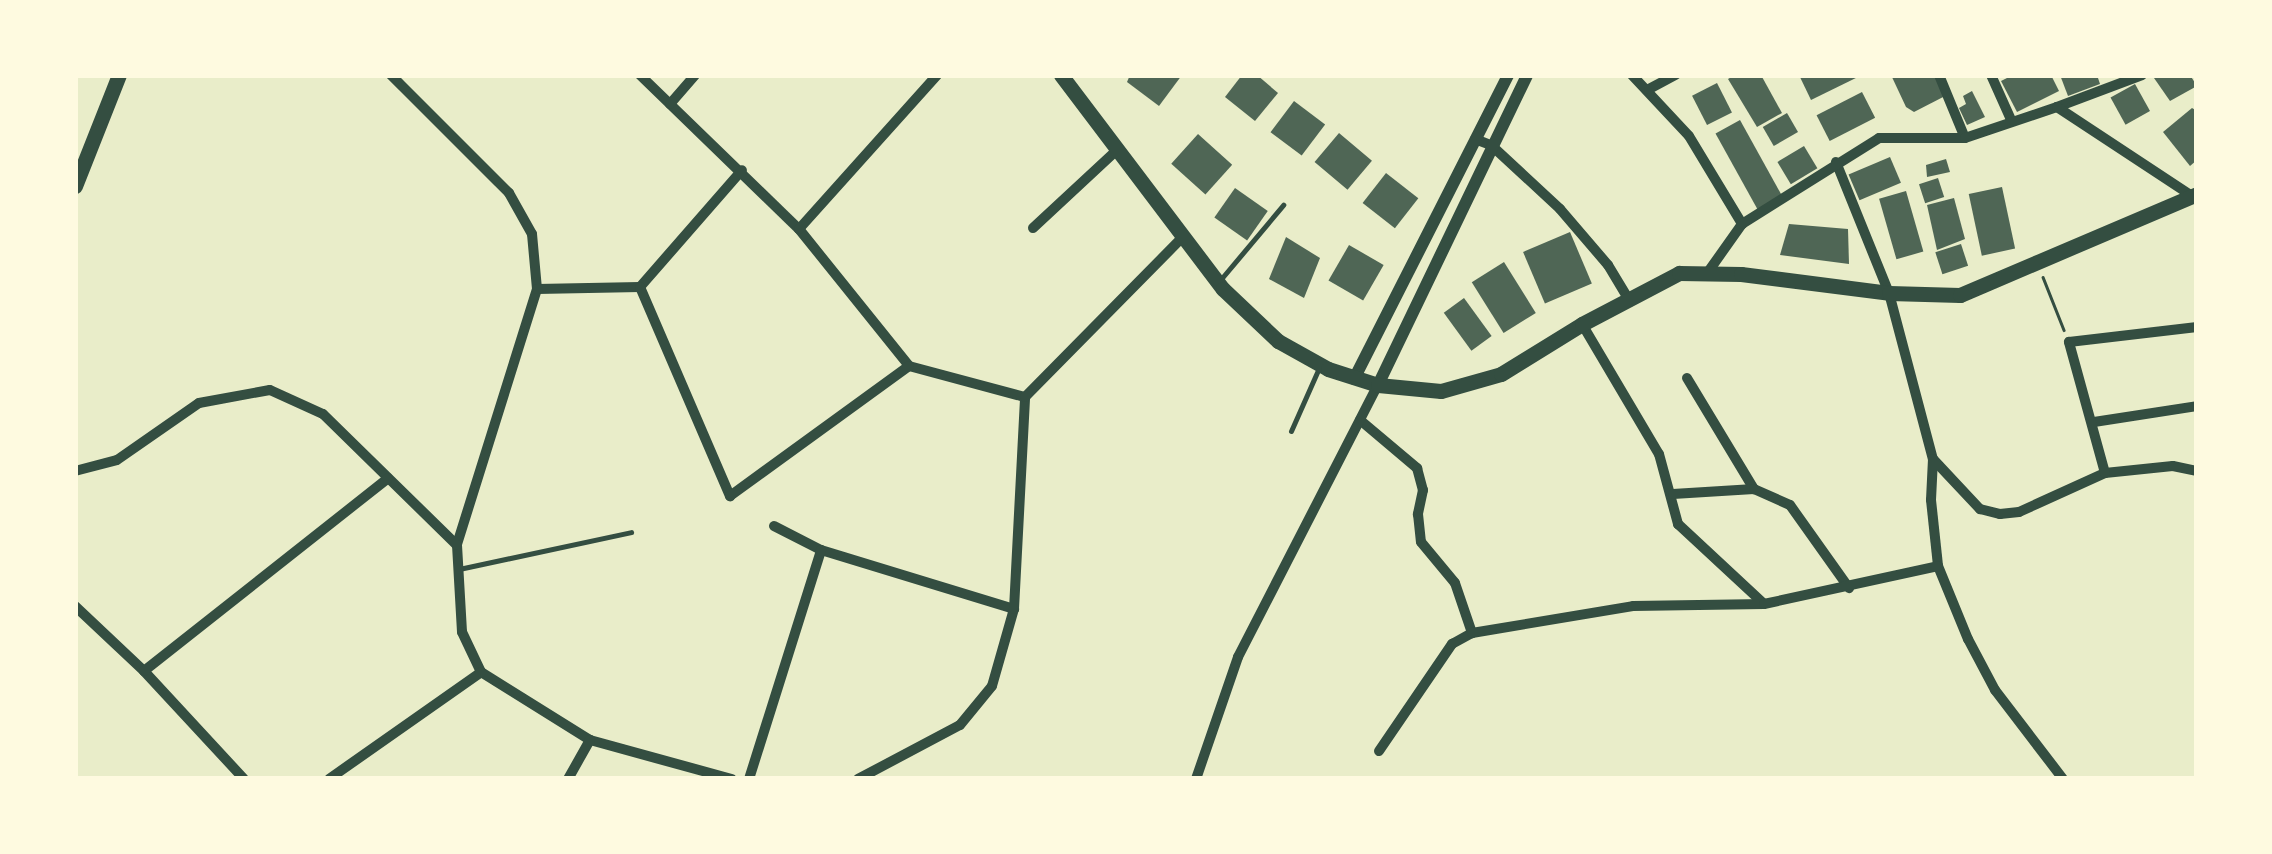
<!DOCTYPE html>
<html>
<head>
<meta charset="utf-8">
<style>
	body { margin:0 }
	#map { position:relative; width:2272px; height:854px; overflow:hidden; background:#e9edc9; font-family:"PT Serif",serif }
	div>[style] { position:absolute }
	.building>* { inset:0; background:#4f6655; transform-origin:0 0 }
	.path>* { height:2.5px; margin:-1.25px; padding:0 1.25px; transform-origin:1.25px; border-radius:1.25px; background:#344e41 }
	.service>* { height:5px; margin:-2.5px; padding:0 2.5px; transform-origin:2.5px; border-radius:2.5px; background:#344e41 }
	.minor>* { height:10px; margin:-5px; padding:0 5px; transform-origin:5px; border-radius:5px; background:#344e41 }
	.tertiary>* { height:12px; margin:-6px; padding:0 6px; transform-origin:6px; border-radius:6px; background:#344e41 }
	.secondary>* { height:15px; margin:-7.5px; padding:0 7.5px; transform-origin:7.5px; border-radius:7.5px; background:#344e41 }
	span { translate:-50% -50%; white-space:nowrap; text-align:center; line-height:1.15; -webkit-text-stroke:10px #fefae0; paint-order:stroke }
	.frame { position:absolute; inset:0; border:78px solid #fefae0; pointer-events:none }
</style>
</head>
<body>
<div id="map">
	<div class="building">
		<i style="clip-path:polygon(1130px 75px,1182px 75px,1159px 106px,1127px 82px)"></i>
		<i style="clip-path:polygon(1242px 75px,1257px 75px,1278px 93px,1255px 121px,1225px 97px)"></i>
		<i style="clip-path:polygon(1735px 75px,1761px 75px,1782px 113px,1757px 127px,1728px 79px)"></i>
		<i style="clip-path:polygon(1799px 75px,1862px 75px,1811px 100px)"></i>
		<i style="clip-path:polygon(1891px 75px,1936px 75px,1947px 95px,1914px 112px,1906px 107px)"></i>
		<i style="clip-path:polygon(2013px 75px,2051px 75px,2059px 91px,2017px 112px,2001px 81px)"></i>
		<i style="clip-path:polygon(2060px 75px,2097px 75px,2100px 84px,2068px 96px)"></i>
		<i style="clip-path:polygon(2161px 75px,2190px 75px,2197px 86px,2170px 101px,2154px 78px)"></i>
		<i style="left:1717px;top:83px;width:33px;height:28px;rotate:63deg"></i>
		<i style="left:2135px;top:84px;width:31px;height:28px;rotate:61deg"></i>
		<i style="clip-path:polygon(1972px 91px,1985px 117px,1967px 125px,1959px 108px,1966px 104px,1963px 96px)"></i>
		<i style="left:1862px;top:92px;width:29px;height:51px;rotate:63deg"></i>
		<i style="left:1294px;top:101px;width:39px;height:39px;rotate:37deg"></i>
		<i style="clip-path:polygon(2192px 108px,2197px 111px,2197px 160px,2190px 166px,2163px 132px)"></i>
		<i style="left:1787px;top:113px;width:22px;height:28px;rotate:60deg"></i>
		<i style="left:1740px;top:120px;width:88px;height:28px;rotate:61deg"></i>
		<i style="left:1339px;top:133px;width:43px;height:38px;rotate:40deg"></i>
		<i style="left:1198px;top:134px;width:46px;height:40px;rotate:42deg"></i>
		<i style="left:1804px;top:146px;width:26px;height:31px;rotate:59deg"></i>
		<i style="left:1890px;top:157px;width:28px;height:45px;rotate:67deg"></i>
		<i style="clip-path:polygon(1946px 159px,1950px 172px,1927px 177px,1926px 165px)"></i>
		<i style="left:1386px;top:173px;width:41px;height:38px;rotate:38deg"></i>
		<i style="left:1938px;top:178px;width:20px;height:20px;rotate:72deg"></i>
		<i style="left:2002px;top:187px;width:63px;height:34px;rotate:78deg"></i>
		<i style="left:1235px;top:188px;width:40px;height:36px;rotate:35deg"></i>
		<i style="left:1906px;top:191px;width:63px;height:28px;rotate:74deg"></i>
		<i style="clip-path:polygon(1954px 198px,1965px 239px,1937px 250px,1927px 205px)"></i>
		<i style="clip-path:polygon(1789px 224px,1848px 229px,1849px 264px,1780px 255px)"></i>
		<i style="left:1570px;top:232px;width:56px;height:51px;rotate:67deg"></i>
		<i style="clip-path:polygon(1286px 237px,1320px 258px,1304px 298px,1269px 279px)"></i>
		<i style="left:1961px;top:244px;width:23px;height:27px;rotate:72deg"></i>
		<i style="left:1349px;top:245px;width:40px;height:41px;rotate:30deg"></i>
		<i style="left:1504px;top:262px;width:60px;height:38px;rotate:58deg"></i>
		<i style="left:1464px;top:298px;width:47px;height:25px;rotate:54deg"></i>
	</div>
	<div class="path">
		<i style="left:2043px;top:277px;width:57px;rotate:68.4deg"></i>
	</div>
	<div class="service">
		<i style="left:1221px;top:279px;width:97px;rotate:-50deg"></i>
		<i style="left:1291px;top:431px;width:67px;rotate:-66.1deg"></i>
		<i style="left:459px;top:569px;width:176px;rotate:-12.1deg"></i>
	</div>
	<div class="minor">
		<i style="left:391px;top:75px;width:167px;rotate:45deg"></i>
		<i style="left:509px;top:193px;width:47px;rotate:60.7deg"></i>
		<i style="left:532px;top:234px;width:55px;rotate:84.8deg"></i>
		<i style="left:537px;top:289px;width:268px;rotate:107.4deg"></i>
		<i style="left:457px;top:545px;width:87px;rotate:86.7deg"></i>
		<i style="left:462px;top:632px;width:44px;rotate:64.6deg"></i>
		<i style="left:481px;top:672px;width:128px;rotate:32deg"></i>
		<i style="left:590px;top:740px;width:147px;rotate:15.4deg"></i>
		<i style="left:640px;top:75px;width:221px;rotate:44.1deg"></i>
		<i style="left:799px;top:229px;width:176px;rotate:51.2deg"></i>
		<i style="left:909px;top:366px;width:120px;rotate:15deg"></i>
		<i style="left:1632px;top:75px;width:83px;rotate:46.9deg"></i>
		<i style="left:1689px;top:136px;width:103px;rotate:58.9deg"></i>
		<i style="left:1939px;top:75px;width:68px;rotate:67.6deg"></i>
		<i style="left:1991px;top:75px;width:51px;rotate:65.9deg"></i>
		<i style="left:1649px;top:89px;width:30px;rotate:-28deg"></i>
		<i style="left:670px;top:104px;width:38px;rotate:-49deg"></i>
		<i style="left:2057px;top:107px;width:91px;rotate:-20.6deg"></i>
		<i style="left:1475px;top:139px;width:17px;rotate:21deg"></i>
		<i style="left:1491px;top:145px;width:94px;rotate:42.8deg"></i>
		<i style="left:1560px;top:209px;width:74px;rotate:49.4deg"></i>
		<i style="left:1608px;top:265px;width:39px;rotate:59deg"></i>
		<i style="left:1836px;top:162px;width:141px;rotate:68deg"></i>
		<i style="left:1889px;top:293px;width:172px;rotate:75.2deg"></i>
		<i style="left:1933px;top:459px;width:41px;rotate:92.8deg"></i>
		<i style="left:1931px;top:500px;width:66px;rotate:83.9deg"></i>
		<i style="left:1938px;top:566px;width:79px;rotate:67.7deg"></i>
		<i style="left:1968px;top:639px;width:58px;rotate:62.1deg"></i>
		<i style="left:1995px;top:690px;width:112px;rotate:52.6deg"></i>
		<i style="left:1033px;top:228px;width:117px;rotate:-42.9deg"></i>
		<i style="left:799px;top:229px;width:207px;rotate:-48.1deg"></i>
		<i style="left:1708px;top:272px;width:59px;rotate:-54.7deg"></i>
		<i style="left:1742px;top:224px;width:162px;rotate:-32.1deg"></i>
		<i style="left:1879px;top:138px;width:86px"></i>
		<i style="left:1965px;top:138px;width:97px;rotate:-18.6deg"></i>
		<i style="left:2057px;top:107px;width:162px;rotate:33.4deg"></i>
		<i style="left:640px;top:287px;width:155px;rotate:-48.9deg"></i>
		<i style="left:537px;top:289px;width:103px;rotate:-1.1deg"></i>
		<i style="left:640px;top:287px;width:228px;rotate:66.7deg"></i>
		<i style="left:730px;top:496px;width:221px;rotate:-36deg"></i>
		<i style="left:1582px;top:324px;width:151px;rotate:59.4deg"></i>
		<i style="left:1659px;top:454px;width:73px;rotate:74.8deg"></i>
		<i style="left:1678px;top:524px;width:117px;rotate:42.9deg"></i>
		<i style="left:1687px;top:378px;width:130px;rotate:58.9deg"></i>
		<i style="left:1360px;top:420px;width:75px;rotate:40.1deg"></i>
		<i style="left:1417px;top:468px;width:23px;rotate:75deg"></i>
		<i style="left:1423px;top:490px;width:25px;rotate:102deg"></i>
		<i style="left:1418px;top:514px;width:28px;rotate:84deg"></i>
		<i style="left:1421px;top:542px;width:53px;rotate:50.3deg"></i>
		<i style="left:1455px;top:583px;width:53px;rotate:71.2deg"></i>
		<i style="left:2094px;top:422px;width:104px;rotate:-8.8deg"></i>
		<i style="left:1933px;top:459px;width:69px;rotate:46.8deg"></i>
		<i style="left:1980px;top:509px;width:21px;rotate:14deg"></i>
		<i style="left:2000px;top:514px;width:19px;rotate:-6deg"></i>
		<i style="left:2019px;top:512px;width:94px;rotate:-24.4deg"></i>
		<i style="left:2105px;top:473px;width:68px;rotate:-5.9deg"></i>
		<i style="left:2173px;top:466px;width:25px;rotate:12deg"></i>
		<i style="left:75px;top:471px;width:43px;rotate:-14.7deg"></i>
		<i style="left:117px;top:460px;width:100px;rotate:-34.8deg"></i>
		<i style="left:199px;top:403px;width:72px;rotate:-10.4deg"></i>
		<i style="left:270px;top:390px;width:58px;rotate:24.4deg"></i>
		<i style="left:323px;top:414px;width:187px;rotate:44.4deg"></i>
		<i style="left:2105px;top:473px;width:136px;rotate:-105.4deg"></i>
		<i style="left:2069px;top:342px;width:129px;rotate:-6.7deg"></i>
		<i style="left:1673px;top:494px;width:81px;rotate:-3.5deg"></i>
		<i style="left:1754px;top:489px;width:39px;rotate:24deg"></i>
		<i style="left:1790px;top:505px;width:102px;rotate:54.6deg"></i>
		<i style="left:774px;top:526px;width:53px;rotate:27.1deg"></i>
		<i style="left:821px;top:550px;width:202px;rotate:17deg"></i>
		<i style="left:75px;top:606px;width:95px;rotate:43.3deg"></i>
		<i style="left:144px;top:671px;width:147px;rotate:47.2deg"></i>
		<i style="left:144px;top:671px;width:311px;rotate:-38.3deg"></i>
		<i style="left:1379px;top:751px;width:130px;rotate:-55.7deg"></i>
		<i style="left:1452px;top:644px;width:23px;rotate:-29deg"></i>
		<i style="left:1472px;top:633px;width:163px;rotate:-9.5deg"></i>
		<i style="left:1633px;top:606px;width:131px;rotate:-0.9deg"></i>
		<i style="left:1764px;top:604px;width:178px;rotate:-12.3deg"></i>
		<i style="left:329px;top:779px;width:186px;rotate:-35.1deg"></i>
		<i style="left:568px;top:779px;width:45px;rotate:-60.6deg"></i>
		<i style="left:749px;top:779px;width:240px;rotate:-72.5deg"></i>
		<i style="left:858px;top:779px;width:115px;rotate:-27.9deg"></i>
		<i style="left:960px;top:725px;width:50px;rotate:-50.6deg"></i>
		<i style="left:992px;top:686px;width:80px;rotate:-74.1deg"></i>
		<i style="left:1014px;top:609px;width:212px;rotate:-87deg"></i>
		<i style="left:1025px;top:397px;width:226px;rotate:-45.4deg"></i>
		<i style="left:1196px;top:779px;width:129px;rotate:-71deg"></i>
		<i style="left:1238px;top:657px;width:306px;rotate:-62.8deg"></i>
	</div>
	<div class="tertiary">
		<i style="left:1354px;top:379px;width:341px;rotate:-63.1deg"></i>
		<i style="left:1378px;top:385px;width:344px;rotate:-64.3deg"></i>
	</div>
	<div class="secondary">
		<i style="left:1061px;top:75px;width:268px;rotate:52.9deg"></i>
		<i style="left:1223px;top:289px;width:76px;rotate:43.4deg"></i>
		<i style="left:1278px;top:341px;width:57px;rotate:29.2deg"></i>
		<i style="left:1328px;top:369px;width:52px;rotate:17.7deg"></i>
		<i style="left:1378px;top:385px;width:63px;rotate:5.4deg"></i>
		<i style="left:1441px;top:391px;width:62px;rotate:-15.8deg"></i>
		<i style="left:1501px;top:374px;width:95px;rotate:-31.7deg"></i>
		<i style="left:1582px;top:324px;width:110px;rotate:-27.7deg"></i>
		<i style="left:1679px;top:273px;width:62px;rotate:0.9deg"></i>
		<i style="left:1741px;top:274px;width:149px;rotate:7.3deg"></i>
		<i style="left:1889px;top:293px;width:71px;rotate:1.6deg"></i>
		<i style="left:1960px;top:295px;width:258px;rotate:-23.1deg"></i>
		<i style="left:75px;top:186px;width:119px;rotate:-68.4deg"></i>
	</div>
	<div class="frame"></div>
</div>
</body>
</html>
